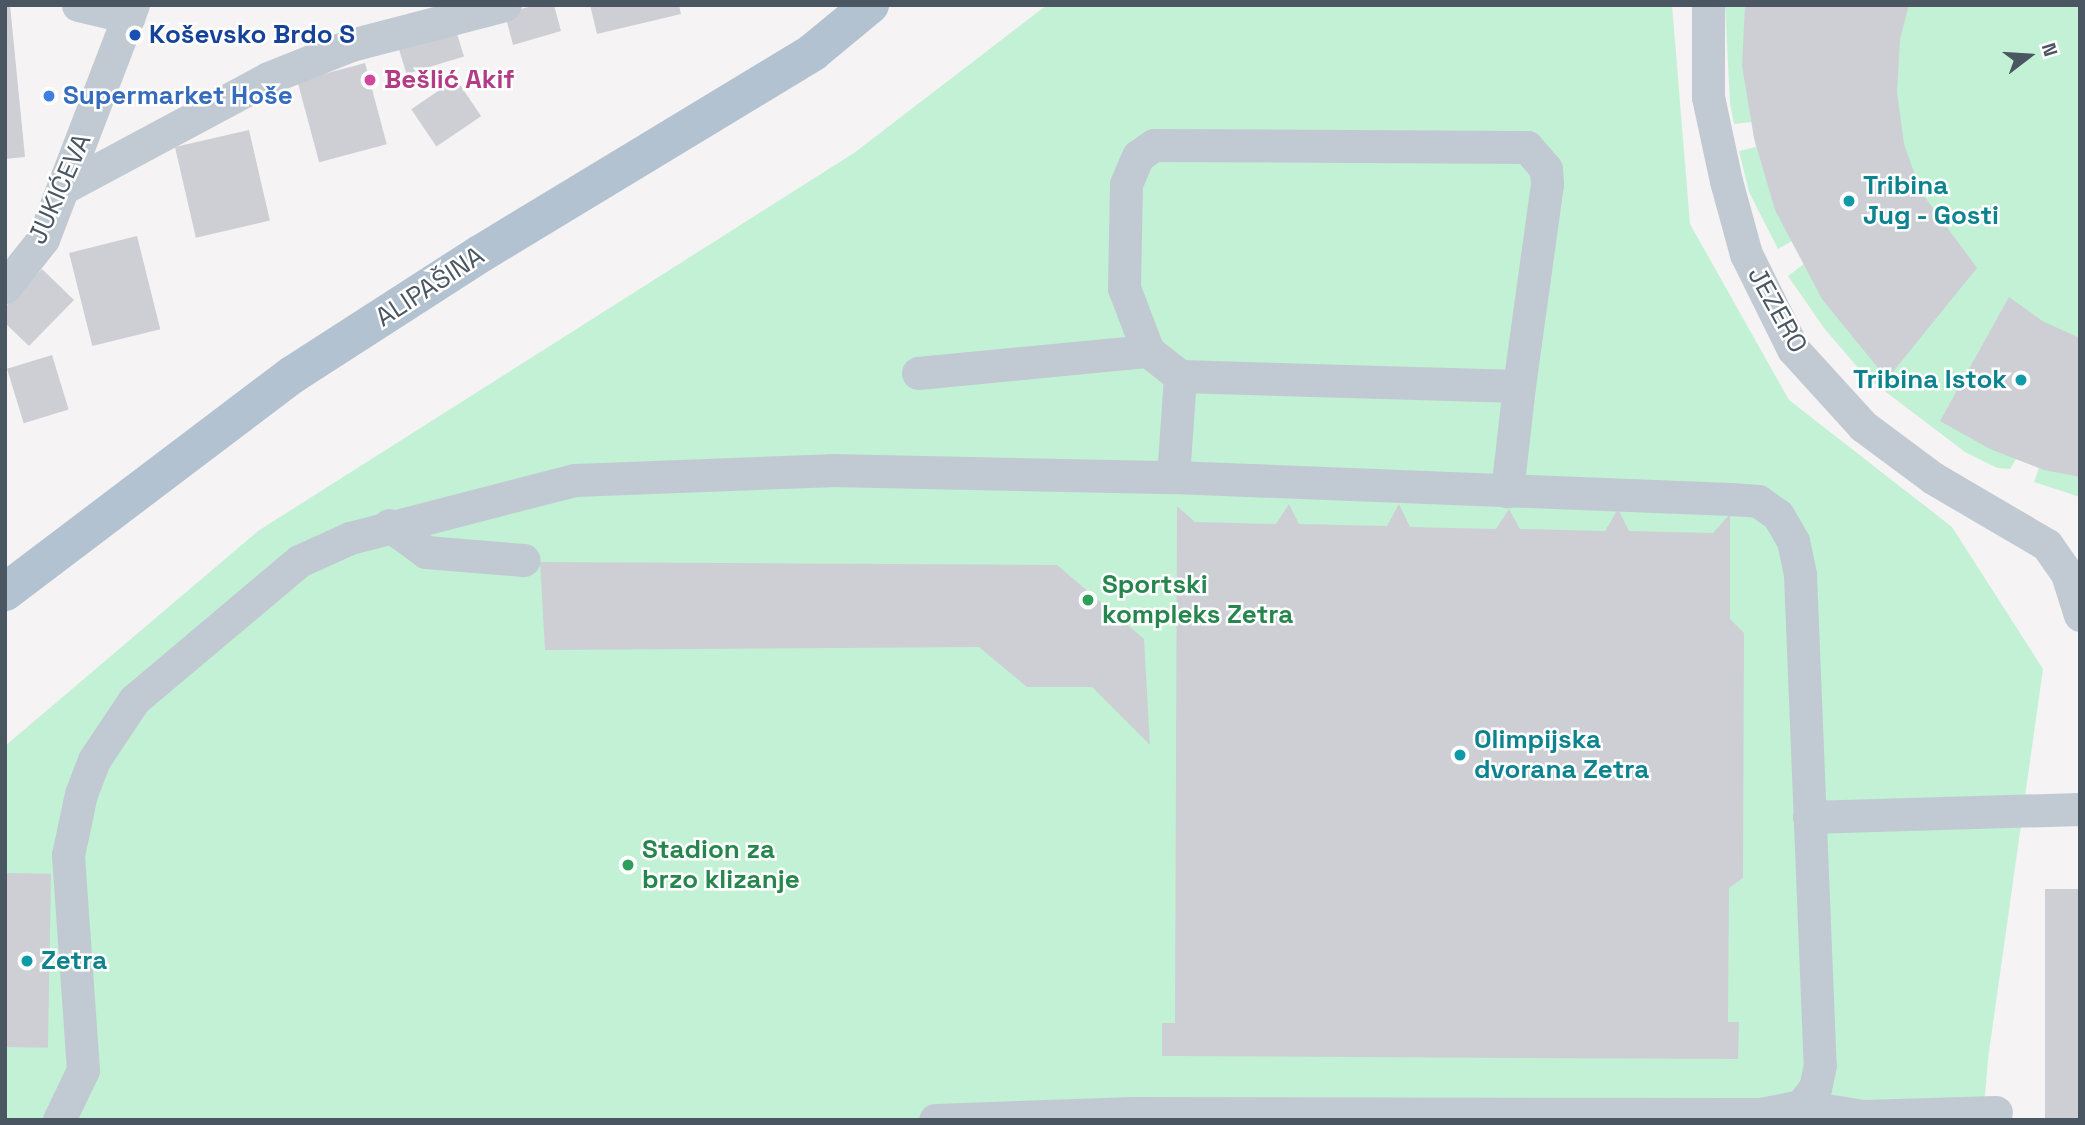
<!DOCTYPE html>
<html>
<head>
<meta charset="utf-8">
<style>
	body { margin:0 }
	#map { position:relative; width:2085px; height:1125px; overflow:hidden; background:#f5f3f3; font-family:"Space Grotesk",sans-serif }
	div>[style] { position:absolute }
	.green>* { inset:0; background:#c3f1d5 }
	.building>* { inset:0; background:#cdcfd5; transform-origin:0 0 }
	.minor>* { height:33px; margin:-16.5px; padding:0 16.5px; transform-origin:16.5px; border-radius:16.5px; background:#c1cad2 }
	.major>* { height:38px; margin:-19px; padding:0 19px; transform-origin:19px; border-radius:19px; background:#b3c2d1 }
	.dots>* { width:19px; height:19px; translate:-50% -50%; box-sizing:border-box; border:4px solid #fff; border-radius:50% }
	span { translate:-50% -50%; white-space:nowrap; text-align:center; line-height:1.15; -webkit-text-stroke:5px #fff; paint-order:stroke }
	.transit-label { font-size:26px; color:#164399; font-weight:700 }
	.left { translate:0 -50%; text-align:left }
	.hotel-label { font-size:26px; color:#b23c85; font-weight:700 }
	.shop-label { font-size:26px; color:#366cbe; font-weight:700 }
	.culture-label { font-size:26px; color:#0d838f; font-weight:700 }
	.right { translate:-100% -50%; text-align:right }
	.street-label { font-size:26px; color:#4a5661 }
	.leisure-label { font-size:26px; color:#27864d; font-weight:700 }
	.frame { position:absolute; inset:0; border:7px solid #4a5661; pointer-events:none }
	.north { position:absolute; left:1994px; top:21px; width:70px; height:70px; -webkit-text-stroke:5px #fff; paint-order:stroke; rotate:73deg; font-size:19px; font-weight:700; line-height:28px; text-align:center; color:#4a5661 }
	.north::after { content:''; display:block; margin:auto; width:24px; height:32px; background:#4a5661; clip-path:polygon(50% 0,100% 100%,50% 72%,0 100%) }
</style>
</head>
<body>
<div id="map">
	<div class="green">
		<i style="clip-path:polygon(1047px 5px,1672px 5px,1690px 224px,1789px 400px,1952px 527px,2043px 669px,1988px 1059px,1983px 1120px,5px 1120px,5px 746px,258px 531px,854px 153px)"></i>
		<i style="clip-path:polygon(1725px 5px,2080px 5px,2080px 497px,2034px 482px,2039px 468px,2016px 459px,2010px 469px,1997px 468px,1965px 452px,1865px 376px,1824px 328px,1788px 276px,1804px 264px,1792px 241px,1778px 249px,1749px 192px,1739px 151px,1756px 147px,1752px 122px,1734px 124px,1730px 103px)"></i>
	</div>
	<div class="building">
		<i style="clip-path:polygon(5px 5px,10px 5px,25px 157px,5px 159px)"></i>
		<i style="clip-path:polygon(535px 5px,554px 5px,561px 31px,513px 45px,505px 14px)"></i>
		<i style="clip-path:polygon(590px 5px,679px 5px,681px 14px,597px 34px)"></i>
		<i style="clip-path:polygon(1745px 5px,1909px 5px,1900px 39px,1897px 92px,1904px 144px,1921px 192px,1977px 268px,1887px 379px,1822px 299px,1775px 210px,1754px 138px,1742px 66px)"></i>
		<i style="left:454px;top:24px;width:34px;height:60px;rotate:73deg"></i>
		<i style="left:365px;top:63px;width:84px;height:70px;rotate:75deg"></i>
		<i style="left:456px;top:79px;width:45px;height:54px;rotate:56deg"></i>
		<i style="left:249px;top:130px;width:93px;height:76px;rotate:77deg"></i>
		<i style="left:137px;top:236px;width:96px;height:70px;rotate:76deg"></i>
		<i style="clip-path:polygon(42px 269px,74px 300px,29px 346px,5px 323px,5px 307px)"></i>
		<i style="clip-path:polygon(2009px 297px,2044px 322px,2080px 338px,2080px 477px,2044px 470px,1990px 449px,1940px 421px)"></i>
		<i style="left:52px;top:355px;width:57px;height:47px;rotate:73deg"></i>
		<i style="clip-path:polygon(1289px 504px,1299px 524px,1387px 526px,1399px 504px,1410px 527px,1496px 529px,1509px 509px,1520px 529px,1605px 531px,1618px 509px,1629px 531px,1713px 533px,1730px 514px,1730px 619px,1744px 633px,1743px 878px,1729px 888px,1728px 1022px,1739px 1022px,1738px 1059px,1162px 1056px,1162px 1023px,1175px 1023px,1177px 506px,1195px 522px,1276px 524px)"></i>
		<i style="clip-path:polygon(540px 562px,1057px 565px,1144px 639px,1150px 745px,1092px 687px,1027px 687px,979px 647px,545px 650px)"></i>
		<i style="left:5px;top:873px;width:46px;height:174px;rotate:1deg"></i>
		<i style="left:2045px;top:889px;width:35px;height:231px"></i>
	</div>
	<div class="minor">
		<i style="left:78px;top:5px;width:52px;rotate:13.2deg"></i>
		<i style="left:1708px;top:5px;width:92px;rotate:90deg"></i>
		<i style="left:1708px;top:97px;width:86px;rotate:77.9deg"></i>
		<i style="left:1726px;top:181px;width:76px;rotate:74.7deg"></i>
		<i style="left:1746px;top:254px;width:106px;rotate:63.7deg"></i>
		<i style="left:1793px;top:349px;width:104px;rotate:47.7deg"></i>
		<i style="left:1863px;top:426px;width:87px;rotate:36.6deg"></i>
		<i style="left:1933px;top:478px;width:132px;rotate:30.4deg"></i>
		<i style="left:2047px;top:545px;width:35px;rotate:55deg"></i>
		<i style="left:2067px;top:574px;width:43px;rotate:72.4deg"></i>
		<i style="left:67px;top:186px;width:228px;rotate:-28.2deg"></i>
		<i style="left:268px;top:78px;width:89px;rotate:-21.7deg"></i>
		<i style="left:351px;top:45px;width:159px;rotate:-14.6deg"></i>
		<i style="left:5px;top:287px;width:61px;rotate:-51.6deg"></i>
		<i style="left:43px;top:239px;width:251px;rotate:-69deg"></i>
		<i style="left:918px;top:373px;width:231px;rotate:-5.5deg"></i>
		<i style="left:1180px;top:376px;width:41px;rotate:-142deg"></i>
		<i style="left:1148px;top:351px;width:67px;rotate:-110.9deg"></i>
		<i style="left:1124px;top:288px;width:104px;rotate:-88.9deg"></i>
		<i style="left:1126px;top:184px;width:30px;rotate:-67deg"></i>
		<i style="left:1138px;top:156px;width:19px;rotate:-35deg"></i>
		<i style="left:1154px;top:145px;width:373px;rotate:0.3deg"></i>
		<i style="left:1527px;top:147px;width:29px;rotate:49deg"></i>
		<i style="left:1546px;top:169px;width:15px;rotate:86deg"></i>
		<i style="left:1547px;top:184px;width:204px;rotate:97.9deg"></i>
		<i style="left:1173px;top:477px;width:101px;rotate:-86deg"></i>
		<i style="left:1180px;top:376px;width:339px;rotate:1.7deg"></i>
		<i style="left:1519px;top:386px;width:106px;rotate:96.5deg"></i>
		<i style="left:389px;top:525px;width:46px;rotate:36.1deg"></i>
		<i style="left:426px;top:552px;width:98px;rotate:4.7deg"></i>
		<i style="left:1809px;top:817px;width:271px;rotate:-1.7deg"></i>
		<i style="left:1801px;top:1106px;width:63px;rotate:9.2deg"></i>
		<i style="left:1863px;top:1116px;width:133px;rotate:-1.7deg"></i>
		<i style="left:59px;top:1120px;width:55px;rotate:-64.4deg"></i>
		<i style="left:83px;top:1070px;width:216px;rotate:-94deg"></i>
		<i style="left:68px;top:855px;width:62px;rotate:-78deg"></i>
		<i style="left:81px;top:794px;width:36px;rotate:-69deg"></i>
		<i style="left:94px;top:760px;width:72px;rotate:-56.3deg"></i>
		<i style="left:134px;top:700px;width:216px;rotate:-40.1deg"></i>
		<i style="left:299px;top:561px;width:56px;rotate:-24.3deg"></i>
		<i style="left:350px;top:538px;width:232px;rotate:-14.5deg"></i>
		<i style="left:575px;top:480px;width:255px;rotate:-2.2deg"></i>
		<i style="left:830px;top:470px;width:343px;rotate:1.2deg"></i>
		<i style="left:1173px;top:477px;width:558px;rotate:2.26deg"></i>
		<i style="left:1731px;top:499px;width:27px;rotate:4deg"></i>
		<i style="left:1758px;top:501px;width:24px;rotate:35deg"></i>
		<i style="left:1778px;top:515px;width:30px;rotate:60deg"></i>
		<i style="left:1793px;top:541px;width:35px;rotate:78deg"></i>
		<i style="left:1800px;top:575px;width:490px;rotate:87.7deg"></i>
		<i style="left:1820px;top:1065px;width:24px;rotate:102deg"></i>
		<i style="left:1815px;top:1088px;width:23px;rotate:128deg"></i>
		<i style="left:1801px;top:1106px;width:41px;rotate:168.7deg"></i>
		<i style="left:1761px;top:1114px;width:628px;rotate:-179.91deg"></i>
		<i style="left:1133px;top:1113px;width:198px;rotate:178deg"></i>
	</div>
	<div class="major">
		<i style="left:5px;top:592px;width:360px;rotate:-37.1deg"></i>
		<i style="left:292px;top:375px;width:224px;rotate:-32.8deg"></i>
		<i style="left:480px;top:254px;width:389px;rotate:-31.2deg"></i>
		<i style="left:813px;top:52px;width:74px;rotate:-39.5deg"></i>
	</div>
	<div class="dots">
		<i style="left:135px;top:35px;background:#1a4fb4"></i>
		<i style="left:370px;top:80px;background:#d1479c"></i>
		<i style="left:49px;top:96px;background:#3f7fe0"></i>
		<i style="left:1849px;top:201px;background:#0f9aa8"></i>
		<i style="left:2021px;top:380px;background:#0f9aa8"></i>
		<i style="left:1088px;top:600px;background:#2e9e5b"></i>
		<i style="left:1460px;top:755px;background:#0f9aa8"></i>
		<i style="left:628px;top:865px;background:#2e9e5b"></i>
		<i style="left:27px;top:961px;background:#0f9aa8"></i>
	</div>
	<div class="transit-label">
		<span class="left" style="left:149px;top:35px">Koševsko Brdo S</span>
	</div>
	<div class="hotel-label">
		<span class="left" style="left:384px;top:80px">Bešlić Akif</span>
	</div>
	<div class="shop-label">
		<span class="left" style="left:63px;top:96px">Supermarket Hoše</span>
	</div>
	<div class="culture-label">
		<span class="left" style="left:1863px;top:201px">Tribina<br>Jug - Gosti</span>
		<span class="right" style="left:2007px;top:380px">Tribina Istok</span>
		<span class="left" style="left:1474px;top:755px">Olimpijska<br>dvorana Zetra</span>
		<span class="left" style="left:41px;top:961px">Zetra</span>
	</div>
	<div class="street-label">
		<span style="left:60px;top:189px;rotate:-66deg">JUKIĆEVA</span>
		<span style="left:430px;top:287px;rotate:-33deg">ALIPAŠINA</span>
		<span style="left:1777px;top:310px;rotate:61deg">JEZERO</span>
	</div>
	<div class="leisure-label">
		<span class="left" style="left:1102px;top:600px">Sportski<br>kompleks Zetra</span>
		<span class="left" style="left:642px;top:865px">Stadion za<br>brzo klizanje</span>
	</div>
	<div class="frame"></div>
	<div class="north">N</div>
</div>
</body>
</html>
